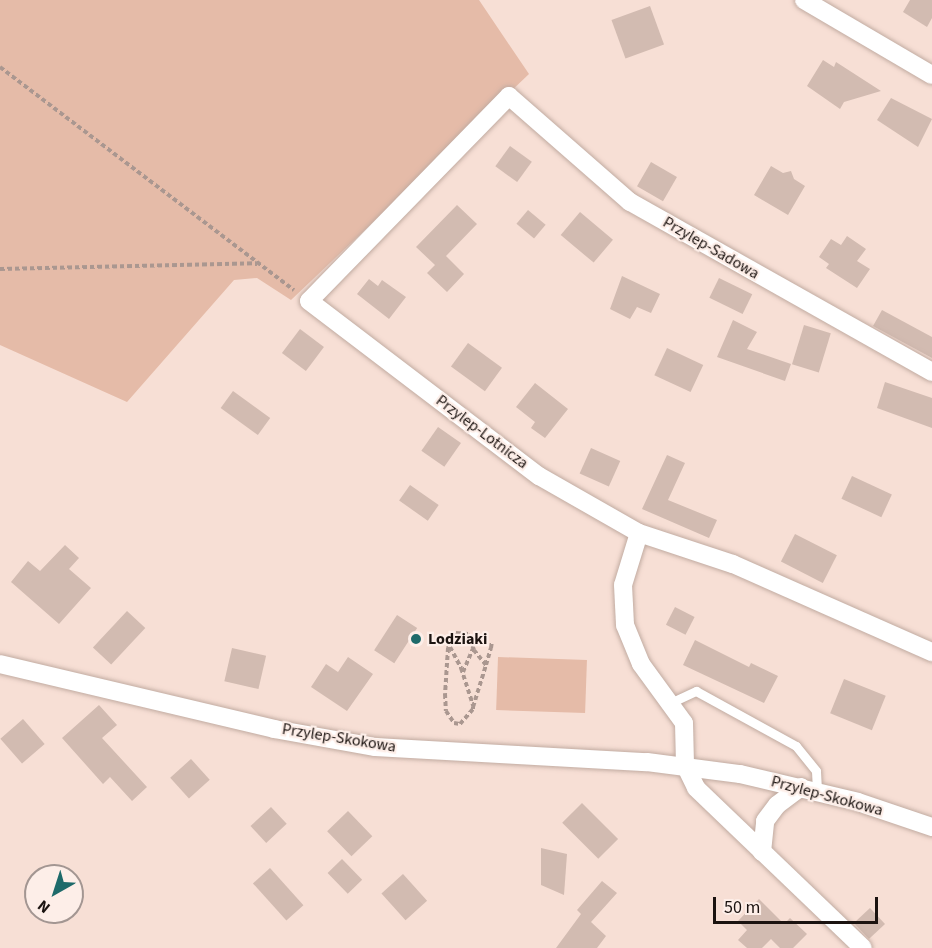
<!DOCTYPE html>
<html>
<head>
<meta charset="utf-8">
<style>
	body { margin:0 }
	#map { position:relative; width:932px; height:948px; overflow:hidden; background:#f7dfd5; font-family:"Source Sans 3",sans-serif }
	div>[style] { position:absolute }
	.green>* { inset:0; background:#e5bba8; transform-origin:0 0 }
	.building>* { inset:0; background:#d2bbb1; transform-origin:0 0 }
	.path>* { height:4px; margin-top:-2px; transform-origin:0; background:repeating-linear-gradient(90deg,#aa9790 0 4.5px,transparent 0 7.5px) }
	.roads { filter:drop-shadow(0 0 2px #c1aba1) drop-shadow(0 0 2px #c1aba1) }
	.lane>* { height:9px; margin:-4.5px; padding:0 4.5px; transform-origin:4.5px; border-radius:4.5px; background:#fff }
	.street>* { height:18px; margin:-9px; padding:0 9px; transform-origin:9px; border-radius:9px; background:#fff }
	.dots>* { width:16px; height:16px; translate:-50% -50%; box-sizing:border-box; border:3px solid #fdeee8; border-radius:50% }
	span { translate:-50% -50%; white-space:nowrap; text-align:center; line-height:1.15; -webkit-text-stroke:4.5px #fdeee8; paint-order:stroke }
	.street-label { font-size:16px; color:#1b1310 }
	.poi-label { font-size:16px; color:#1b1310; font-weight:700 }
	.left { translate:0 -50%; text-align:left }
	.north { position:absolute; left:24px; top:864px; width:60px; height:60px; box-sizing:border-box; background:#fdeee8; border:2px solid #a39692; border-radius:50%; rotate:219deg; font-size:16px; font-weight:700; line-height:24px; text-align:center; color:#1b1310 }
	.north::after { content:''; display:block; margin:auto; width:21px; height:27px; background:#1e6a6a; clip-path:polygon(50% 0,100% 100%,50% 72%,0 100%) }
	.scale { position:absolute; left:713px; top:897px; width:165px; height:27px; box-sizing:border-box; border:3px solid #1b1310; border-top:0; padding-left:8px; font-size:18px; line-height:21px; white-space:nowrap; color:#1b1310; -webkit-text-stroke:4px #fdeee8; paint-order:stroke }
</style>
</head>
<body>
<div id="map">
	<div class="green">
		<i style="clip-path:polygon(0 0,479px 0,529px 74px,291px 300px,257px 278px,234px 280px,127px 402px,0 345px)"></i>
		<i style="left:498px;top:657px;width:89px;height:53px;rotate:2deg"></i>
	</div>
	<div class="building">
		<i style="clip-path:polygon(910px 0,932px 0,932px 18px,927px 27px,903px 12px)"></i>
		<i style="left:650px;top:6px;width:41px;height:41px;rotate:70deg"></i>
		<i style="clip-path:polygon(823px 60px,834px 67px,836px 62px,881px 91px,844px 102px,840px 109px,807px 86px)"></i>
		<i style="clip-path:polygon(891px 98px,932px 119px,918px 147px,877px 120px)"></i>
		<i style="left:510px;top:146px;width:27px;height:25px;rotate:36deg"></i>
		<i style="left:651px;top:162px;width:30px;height:28px;rotate:30deg"></i>
		<i style="clip-path:polygon(771px 166px,783px 173px,791px 171px,794px 179px,805px 186px,788px 215px,754px 195px)"></i>
		<i style="clip-path:polygon(457px 205px,477px 224px,446px 256px,464px 274px,447px 292px,427px 273px,435px 265px,416px 247px)"></i>
		<i style="left:528px;top:210px;width:23px;height:18px;rotate:40deg"></i>
		<i style="left:580px;top:212px;width:43px;height:30px;rotate:40deg"></i>
		<i style="clip-path:polygon(847px 236px,866px 249px,857px 261px,870px 269px,857px 288px,826px 268px,829px 264px,819px 257px,831px 239px,841px 245px)"></i>
		<i style="clip-path:polygon(622px 276px,660px 294px,651px 313px,637px 307px,630px 319px,610px 309px)"></i>
		<i style="left:719px;top:278px;width:37px;height:22px;rotate:26deg"></i>
		<i style="clip-path:polygon(369px 279px,378px 286px,382px 280px,406px 297px,389px 319px,357px 294px)"></i>
		<i style="clip-path:polygon(882px 310px,932px 337px,932px 358px,873px 326px)"></i>
		<i style="clip-path:polygon(733px 320px,757px 332px,747px 349px,791px 364px,785px 381px,717px 357px)"></i>
		<i style="left:804px;top:325px;width:28px;height:41px;rotate:17deg"></i>
		<i style="left:300px;top:329px;width:30px;height:30px;rotate:37deg"></i>
		<i style="left:468px;top:343px;width:42px;height:29px;rotate:36deg"></i>
		<i style="left:667px;top:348px;width:40px;height:30px;rotate:25deg"></i>
		<i style="clip-path:polygon(885px 382px,932px 398px,932px 428px,877px 408px)"></i>
		<i style="clip-path:polygon(535px 383px,568px 409px,545px 438px,531px 428px,535px 422px,516px 407px)"></i>
		<i style="left:233px;top:391px;width:46px;height:21px;rotate:36deg"></i>
		<i style="left:438px;top:427px;width:28px;height:29px;rotate:35deg"></i>
		<i style="left:591px;top:448px;width:32px;height:28px;rotate:24deg"></i>
		<i style="clip-path:polygon(667px 455px,685px 463px,668px 500px,717px 520px,709px 538px,642px 509px)"></i>
		<i style="left:852px;top:476px;width:44px;height:25px;rotate:25deg"></i>
		<i style="left:410px;top:485px;width:35px;height:19px;rotate:35deg"></i>
		<i style="left:795px;top:534px;width:47px;height:31px;rotate:27deg"></i>
		<i style="clip-path:polygon(65px 545px,79px 558px,69px 569px,91px 588px,59px 624px,11px 582px,28px 561px,40px 571px)"></i>
		<i style="left:675px;top:607px;width:22px;height:20px;rotate:27deg"></i>
		<i style="left:127px;top:611px;width:25px;height:50px;rotate:43deg"></i>
		<i style="left:397px;top:615px;width:24px;height:42px;rotate:33deg"></i>
		<i style="clip-path:polygon(695px 640px,749px 667px,751px 663px,778px 676px,764px 703px,683px 665px)"></i>
		<i style="left:232px;top:648px;width:35px;height:34px;rotate:13deg"></i>
		<i style="clip-path:polygon(348px 657px,373px 674px,347px 711px,311px 687px,326px 664px,338px 672px)"></i>
		<i style="left:844px;top:679px;width:45px;height:37px;rotate:22deg"></i>
		<i style="clip-path:polygon(99px 705px,117px 725px,102px 738px,147px 787px,132px 801px,110px 777px,103px 784px,62px 738px)"></i>
		<i style="left:23px;top:719px;width:33px;height:30px;rotate:49deg"></i>
		<i style="left:191px;top:759px;width:28px;height:28px;rotate:48deg"></i>
		<i style="left:582px;top:803px;width:51px;height:28px;rotate:45deg"></i>
		<i style="left:271px;top:807px;width:23px;height:28px;rotate:47deg"></i>
		<i style="left:348px;top:811px;width:35px;height:29px;rotate:46deg"></i>
		<i style="clip-path:polygon(541px 848px,567px 854px,564px 895px,541px 885px)"></i>
		<i style="left:342px;top:859px;width:29px;height:20px;rotate:46deg"></i>
		<i style="left:270px;top:868px;width:50px;height:23px;rotate:48deg"></i>
		<i style="left:403px;top:874px;width:36px;height:29px;rotate:48deg"></i>
		<i style="clip-path:polygon(602px 881px,617px 893px,591px 922px,606px 936px,597px 948px,556px 948px,581px 914px,577px 910px)"></i>
		<i style="clip-path:polygon(759px 899px,784px 924px,790px 918px,807px 934px,793px 948px,780px 948px,771px 939px,762px 948px,747px 948px,738px 940px,747px 930px,738px 921px)"></i>
		<i style="left:870px;top:908px;width:22px;height:22px;rotate:47deg"></i>
	</div>
	<div class="path">
		<i style="left:0;top:67px;width:369px;rotate:37.2deg"></i>
		<i style="left:0;top:269px;width:257px;rotate:-1.3deg"></i>
		<i style="left:450px;top:647px;width:24px;rotate:62deg"></i>
		<i style="left:461px;top:668px;width:40px;rotate:72deg"></i>
		<i style="left:486px;top:665px;width:19px;rotate:-129deg"></i>
		<i style="left:474px;top:650px;width:17px;rotate:-111deg"></i>
		<i style="left:468px;top:634px;width:13px;rotate:-176deg"></i>
		<i style="left:455px;top:633px;width:17px;rotate:115deg"></i>
		<i style="left:448px;top:648px;width:46px;rotate:93.7deg"></i>
		<i style="left:445px;top:694px;width:17px;rotate:87deg"></i>
		<i style="left:446px;top:711px;width:14px;rotate:56deg"></i>
		<i style="left:454px;top:723px;width:6px;rotate:9deg"></i>
		<i style="left:460px;top:724px;width:20px;rotate:-49deg"></i>
		<i style="left:473px;top:709px;width:2px;rotate:-90deg"></i>
		<i style="left:473px;top:707px;width:44px;rotate:-72.8deg"></i>
		<i style="left:486px;top:665px;width:18px;rotate:-74deg"></i>
		<i style="left:491px;top:648px;width:7px;rotate:-82deg"></i>
		<i style="left:463px;top:672px;width:25px;rotate:-67deg"></i>
	</div>
	<div class="roads">
		<div class="lane">
			<i style="left:670px;top:703px;width:29px;rotate:-25deg"></i>
			<i style="left:696px;top:691px;width:114px;rotate:28.8deg"></i>
			<i style="left:796px;top:746px;width:32px;rotate:51deg"></i>
			<i style="left:816px;top:771px;width:20px;rotate:87deg"></i>
		</div>
		<div class="street">
			<i style="left:804px;top:0;width:148px;rotate:30.4deg"></i>
			<i style="left:932px;top:372px;width:347px;rotate:-150.6deg"></i>
			<i style="left:630px;top:202px;width:161px;rotate:-138.8deg"></i>
			<i style="left:509px;top:96px;width:286px;rotate:134.3deg"></i>
			<i style="left:309px;top:301px;width:289px;rotate:37.3deg"></i>
			<i style="left:539px;top:476px;width:115px;rotate:29.7deg"></i>
			<i style="left:639px;top:533px;width:99px;rotate:18.3deg"></i>
			<i style="left:733px;top:564px;width:218px;rotate:23.9deg"></i>
			<i style="left:639px;top:533px;width:54px;rotate:107.1deg"></i>
			<i style="left:623px;top:585px;width:40px;rotate:87.1deg"></i>
			<i style="left:625px;top:625px;width:42px;rotate:67.7deg"></i>
			<i style="left:641px;top:664px;width:73px;rotate:53.9deg"></i>
			<i style="left:684px;top:723px;width:42px;rotate:88.6deg"></i>
			<i style="left:685px;top:765px;width:25px;rotate:64deg"></i>
			<i style="left:696px;top:788px;width:231px;rotate:43.8deg"></i>
			<i style="left:0;top:664px;width:282px;rotate:13.3deg"></i>
			<i style="left:274px;top:729px;width:103px;rotate:10.1deg"></i>
			<i style="left:375px;top:747px;width:272px;rotate:3.2deg"></i>
			<i style="left:647px;top:762px;width:94px;rotate:7.4deg"></i>
			<i style="left:740px;top:774px;width:121px;rotate:13.3deg"></i>
			<i style="left:858px;top:802px;width:78px;rotate:18.7deg"></i>
			<i style="left:762px;top:852px;width:31px;rotate:-84deg"></i>
			<i style="left:765px;top:821px;width:20px;rotate:-53deg"></i>
			<i style="left:777px;top:805px;width:30px;rotate:-37deg"></i>
		</div>
	</div>
	<div class="dots">
		<i style="left:416px;top:639px;background:#1e6a6a"></i>
	</div>
	<div class="street-label">
		<span style="left:711px;top:248px;rotate:30deg">Przylep-Sadowa</span>
		<span style="left:482px;top:432px;rotate:37deg">Przylep-Lotnicza</span>
		<span style="left:339px;top:738px;rotate:9deg">Przylep-Skokowa</span>
		<span style="left:827px;top:796px;rotate:15deg">Przylep-Skokowa</span>
	</div>
	<div class="poi-label">
		<span class="left" style="left:428px;top:639px">Lodziaki</span>
	</div>
	<div class="north">N</div>
	<div class="scale">50 m</div>
</div>
</body>
</html>
